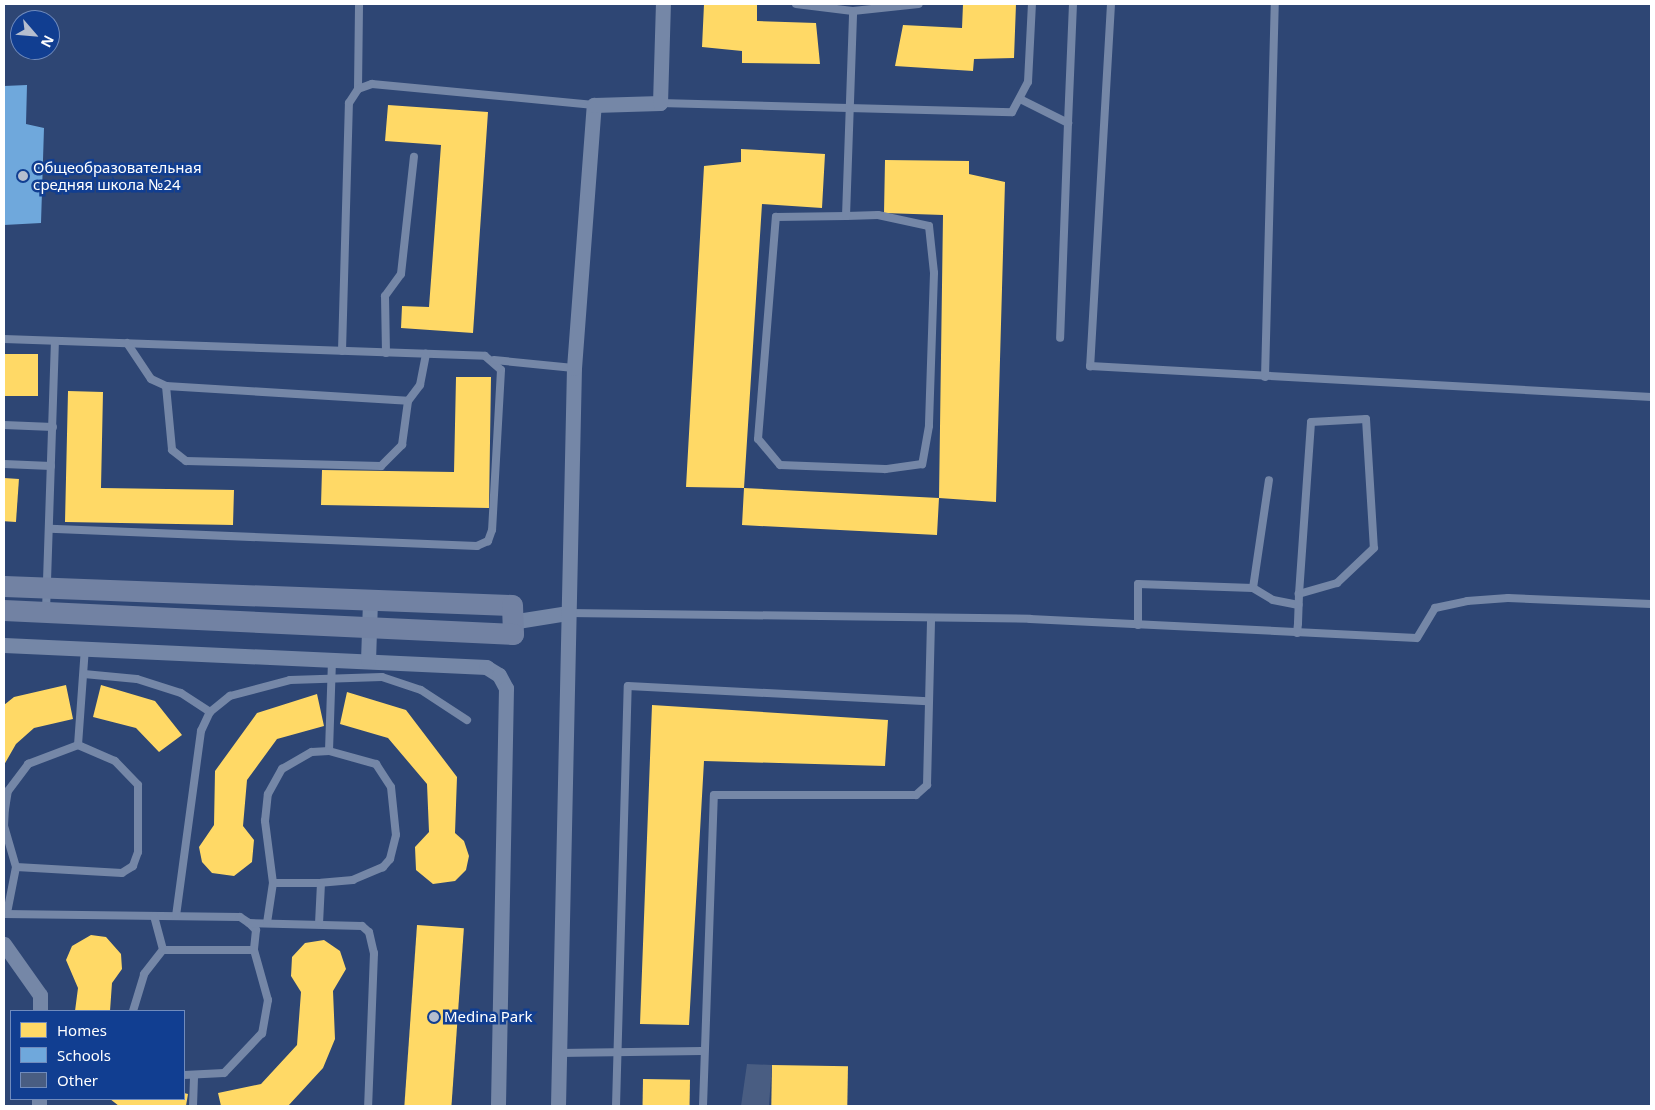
<!DOCTYPE html>
<html>
<head>
<meta charset="utf-8">
<style>
	body { margin:0 }
	#map { position:relative; width:1655px; height:1110px; overflow:hidden; background:#2e4674; font-family:"Noto Sans",sans-serif }
	div>[style] { position:absolute }
	.homes>* { inset:0; background:#ffd966; transform-origin:0 0 }
	.schools>* { inset:0; background:#6fa8dc }
	.building>* { inset:0; background:#495d82 }
	.lane>* { height:8px; margin:-4px; padding:0 4px; transform-origin:4px; border-radius:4px; background:#7587a7 }
	.street>* { height:15px; margin:-7.5px; padding:0 7.5px; transform-origin:7.5px; border-radius:7.5px; background:#7587a7 }
	.secondary>* { height:21px; margin:-10.5px; padding:0 10.5px; transform-origin:10.5px; border-radius:10.5px; background:#7282a3 }
	.dots>* { width:14px; height:14px; translate:-50% -50%; box-sizing:border-box; border:2px solid #113e91; border-radius:50% }
	span { translate:-50% -50%; white-space:nowrap; text-align:center; line-height:1.15; -webkit-text-stroke:5px #113e91; paint-order:stroke }
	.poi-label { font-size:15px; color:#fff }
	.left { translate:0 -50%; text-align:left }
	.frame { position:absolute; inset:0; border:5px solid #fff; pointer-events:none }
	.legend { position:absolute; left:10px; top:1010px; width:175px; height:90px; box-sizing:border-box; background:#113e91; border:1px solid #708bbd; margin:0; padding:6px 9px; list-style:none; font-size:15px; color:#fff }
	.legend li { display:flex; align-items:center; gap:10px; height:25px }
	.legend b { width:25px; border:1px solid #708bbd }
	.north { position:absolute; left:10px; top:10px; width:50px; height:50px; box-sizing:border-box; background:#113e91; border:1px solid #708bbd; border-radius:50%; rotate:117deg; font-size:14px; font-weight:700; line-height:20px; text-align:center; color:#fff }
	.north::after { content:''; display:block; margin:auto; width:18px; height:22px; background:#b6bece; clip-path:polygon(50% 0,100% 100%,50% 72%,0 100%) }
</style>
</head>
<body>
<div id="map">
	<div class="homes">
		<i style="clip-path:polygon(704px 4px,757px 4px,757px 21px,816px 23px,820px 64px,742px 63px,742px 51px,702px 47px)"></i>
		<i style="clip-path:polygon(963px 4px,1016px 4px,1014px 58px,974px 59px,973px 71px,895px 66px,903px 25px,962px 28px)"></i>
		<i style="clip-path:polygon(388px 105px,488px 112px,473px 333px,401px 328px,402px 306px,429px 307px,441px 145px,385px 141px)"></i>
		<i style="clip-path:polygon(741px 149px,825px 154px,822px 208px,762px 204px,744px 488px,939px 498px,943px 215px,884px 213px,885px 160px,969px 161px,969px 174px,1005px 182px,996px 502px,939px 498px,937px 535px,742px 525px,744px 488px,686px 487px,704px 166px,741px 162px)"></i>
		<i style="left:4px;top:354px;width:34px;height:42px"></i>
		<i style="clip-path:polygon(456px 377px,491px 377px,489px 508px,321px 505px,322px 470px,454px 472px)"></i>
		<i style="clip-path:polygon(68px 391px,103px 392px,101px 488px,234px 490px,233px 525px,65px 522px)"></i>
		<i style="left:4px;top:478px;width:15px;height:43px;rotate:4deg"></i>
		<i style="clip-path:polygon(66px 685px,73px 719px,34px 728px,16px 744px,4px 765px,4px 705px,14px 697px)"></i>
		<i style="clip-path:polygon(101px 685px,155px 701px,182px 735px,159px 752px,136px 728px,93px 717px)"></i>
		<i style="clip-path:polygon(347px 692px,406px 710px,457px 777px,455px 833px,464px 841px,469px 856px,466px 870px,455px 881px,433px 884px,416px 870px,415px 847px,429px 832px,427px 784px,388px 738px,340px 724px)"></i>
		<i style="clip-path:polygon(317px 694px,324px 726px,277px 739px,247px 780px,243px 826px,254px 840px,252px 862px,234px 876px,212px 873px,202px 862px,199px 847px,214px 825px,215px 771px,257px 713px)"></i>
		<i style="clip-path:polygon(652px 705px,888px 720px,885px 766px,704px 761px,689px 1025px,640px 1024px)"></i>
		<i style="left:417px;top:925px;width:47px;height:181px;rotate:4deg"></i>
		<i style="clip-path:polygon(91px 935px,106px 937px,121px 954px,122px 969px,112px 983px,110px 1011px,75px 1011px,78px 988px,66px 960px,72px 946px)"></i>
		<i style="clip-path:polygon(324px 940px,340px 951px,346px 969px,333px 991px,335px 1039px,323px 1068px,288px 1106px,221px 1106px,218px 1093px,261px 1084px,297px 1045px,301px 992px,291px 976px,292px 957px,305px 943px)"></i>
		<i style="left:772px;top:1065px;width:76px;height:40px;rotate:1deg"></i>
		<i style="left:643px;top:1079px;width:47px;height:27px;rotate:1deg"></i>
		<i style="clip-path:polygon(184px 1093px,188px 1094px,186px 1106px,119px 1106px,110px 1099px,184px 1099px)"></i>
	</div>
	<div class="schools">
		<i style="clip-path:polygon(27px 85px,26px 124px,44px 128px,41px 223px,4px 225px,4px 86px)"></i>
	</div>
	<div class="building">
		<i style="clip-path:polygon(747px 1064px,772px 1065px,769px 1105px,741px 1106px)"></i>
	</div>
	<div class="lane">
		<i style="left:796px;top:4px;width:57px;rotate:7deg"></i>
		<i style="left:853px;top:11px;width:66px;rotate:-6.1deg"></i>
		<i style="left:1111px;top:4px;width:363px;rotate:93.3deg"></i>
		<i style="left:1090px;top:366px;width:562px;rotate:3.16deg"></i>
		<i style="left:358px;top:89px;width:85px;rotate:-89.3deg"></i>
		<i style="left:1020px;top:99px;width:54px;rotate:26.6deg"></i>
		<i style="left:1068px;top:123px;width:215px;rotate:92.1deg"></i>
		<i style="left:660px;top:103px;width:352px;rotate:1.5deg"></i>
		<i style="left:1012px;top:112px;width:34px;rotate:-62deg"></i>
		<i style="left:1028px;top:82px;width:78px;rotate:-87.1deg"></i>
		<i style="left:1068px;top:123px;width:119px;rotate:-87.6deg"></i>
		<i style="left:846px;top:216px;width:32px;rotate:-2deg"></i>
		<i style="left:878px;top:215px;width:52px;rotate:12.2deg"></i>
		<i style="left:929px;top:226px;width:47px;rotate:83.9deg"></i>
		<i style="left:934px;top:273px;width:153px;rotate:91.9deg"></i>
		<i style="left:929px;top:426px;width:39px;rotate:100deg"></i>
		<i style="left:922px;top:464px;width:37px;rotate:172deg"></i>
		<i style="left:885px;top:469px;width:105px;rotate:-177.8deg"></i>
		<i style="left:780px;top:465px;width:34px;rotate:-130deg"></i>
		<i style="left:758px;top:439px;width:223px;rotate:-85.4deg"></i>
		<i style="left:776px;top:217px;width:70px;rotate:-0.8deg"></i>
		<i style="left:846px;top:216px;width:205px;rotate:-88deg"></i>
		<i style="left:4px;top:339px;width:481px;rotate:2deg"></i>
		<i style="left:485px;top:356px;width:21px;rotate:41deg"></i>
		<i style="left:501px;top:370px;width:160px;rotate:93.2deg"></i>
		<i style="left:492px;top:530px;width:12px;rotate:110deg"></i>
		<i style="left:488px;top:541px;width:12px;rotate:156deg"></i>
		<i style="left:477px;top:546px;width:427px;rotate:-177.7deg"></i>
		<i style="left:127px;top:343px;width:43px;rotate:56.3deg"></i>
		<i style="left:151px;top:379px;width:17px;rotate:25deg"></i>
		<i style="left:166px;top:386px;width:242px;rotate:3.5deg"></i>
		<i style="left:408px;top:401px;width:20px;rotate:-53deg"></i>
		<i style="left:420px;top:385px;width:32px;rotate:-79deg"></i>
		<i style="left:342px;top:351px;width:248px;rotate:-88.4deg"></i>
		<i style="left:349px;top:103px;width:17px;rotate:-57deg"></i>
		<i style="left:358px;top:89px;width:15px;rotate:-20deg"></i>
		<i style="left:372px;top:84px;width:223px;rotate:5.4deg"></i>
		<i style="left:386px;top:353px;width:57px;rotate:-91deg"></i>
		<i style="left:385px;top:296px;width:27px;rotate:-54deg"></i>
		<i style="left:401px;top:274px;width:118px;rotate:-83.7deg"></i>
		<i style="left:494px;top:360px;width:80px;rotate:5.7deg"></i>
		<i style="left:1265px;top:377px;width:373px;rotate:-88.5deg"></i>
		<i style="left:166px;top:386px;width:64px;rotate:84.6deg"></i>
		<i style="left:172px;top:450px;width:18px;rotate:38deg"></i>
		<i style="left:186px;top:461px;width:195px;rotate:1.5deg"></i>
		<i style="left:381px;top:466px;width:30px;rotate:-45deg"></i>
		<i style="left:402px;top:445px;width:44px;rotate:-82.2deg"></i>
		<i style="left:4px;top:425px;width:49px;rotate:2.3deg"></i>
		<i style="left:4px;top:464px;width:47px;rotate:2.4deg"></i>
		<i style="left:1253px;top:588px;width:23px;rotate:31deg"></i>
		<i style="left:1273px;top:600px;width:26px;rotate:11deg"></i>
		<i style="left:46px;top:611px;width:270px;rotate:-88.1deg"></i>
		<i style="left:568px;top:613px;width:462px;rotate:0.7deg"></i>
		<i style="left:1030px;top:619px;width:387px;rotate:2.8deg"></i>
		<i style="left:1417px;top:638px;width:35px;rotate:-59deg"></i>
		<i style="left:1435px;top:608px;width:33px;rotate:-12deg"></i>
		<i style="left:1467px;top:601px;width:41px;rotate:-4.2deg"></i>
		<i style="left:1508px;top:598px;width:143px;rotate:2.4deg"></i>
		<i style="left:1138px;top:625px;width:41px;rotate:-90deg"></i>
		<i style="left:1138px;top:584px;width:115px;rotate:2deg"></i>
		<i style="left:1253px;top:588px;width:109px;rotate:-81.6deg"></i>
		<i style="left:1297px;top:633px;width:10px;rotate:-84deg"></i>
		<i style="left:1298px;top:623px;width:29px;rotate:-88deg"></i>
		<i style="left:1299px;top:594px;width:172px;rotate:-86deg"></i>
		<i style="left:1311px;top:422px;width:55px;rotate:-3.1deg"></i>
		<i style="left:1366px;top:419px;width:129px;rotate:86.5deg"></i>
		<i style="left:1374px;top:548px;width:51px;rotate:136.6deg"></i>
		<i style="left:1337px;top:583px;width:40px;rotate:164deg"></i>
		<i style="left:84px;top:674px;width:53px;rotate:5.4deg"></i>
		<i style="left:137px;top:679px;width:46px;rotate:17.7deg"></i>
		<i style="left:181px;top:693px;width:35px;rotate:33deg"></i>
		<i style="left:78px;top:745px;width:97px;rotate:-85.9deg"></i>
		<i style="left:329px;top:751px;width:92px;rotate:-88.1deg"></i>
		<i style="left:273px;top:883px;width:48px"></i>
		<i style="left:7px;top:913px;width:47px;rotate:-78.9deg"></i>
		<i style="left:16px;top:867px;width:43px;rotate:-106.3deg"></i>
		<i style="left:4px;top:826px;width:17px;rotate:-87deg"></i>
		<i style="left:5px;top:809px;width:18px;rotate:-81deg"></i>
		<i style="left:8px;top:791px;width:34px;rotate:-53deg"></i>
		<i style="left:28px;top:764px;width:53px;rotate:-20.8deg"></i>
		<i style="left:78px;top:745px;width:40px;rotate:23.4deg"></i>
		<i style="left:115px;top:761px;width:33px;rotate:46deg"></i>
		<i style="left:138px;top:785px;width:67px;rotate:90deg"></i>
		<i style="left:138px;top:852px;width:15px;rotate:110deg"></i>
		<i style="left:133px;top:866px;width:13px;rotate:148deg"></i>
		<i style="left:122px;top:873px;width:106px;rotate:-176.8deg"></i>
		<i style="left:4px;top:914px;width:236px;rotate:0.7deg"></i>
		<i style="left:240px;top:917px;width:11px;rotate:34deg"></i>
		<i style="left:249px;top:923px;width:10px;rotate:45deg"></i>
		<i style="left:256px;top:930px;width:20px;rotate:96deg"></i>
		<i style="left:254px;top:950px;width:52px;rotate:74.4deg"></i>
		<i style="left:268px;top:1000px;width:34px;rotate:100deg"></i>
		<i style="left:262px;top:1033px;width:55px;rotate:133.5deg"></i>
		<i style="left:224px;top:1073px;width:40px;rotate:177.1deg"></i>
		<i style="left:154px;top:916px;width:35px;rotate:75deg"></i>
		<i style="left:176px;top:916px;width:187px;rotate:-82.3deg"></i>
		<i style="left:201px;top:731px;width:21px;rotate:-65deg"></i>
		<i style="left:210px;top:712px;width:26px;rotate:-39deg"></i>
		<i style="left:230px;top:696px;width:62px;rotate:-14.9deg"></i>
		<i style="left:290px;top:680px;width:92px;rotate:-1.9deg"></i>
		<i style="left:382px;top:677px;width:41px;rotate:18.4deg"></i>
		<i style="left:421px;top:690px;width:55px;rotate:33.1deg"></i>
		<i style="left:249px;top:923px;width:113px;rotate:1.5deg"></i>
		<i style="left:362px;top:926px;width:9px;rotate:41deg"></i>
		<i style="left:369px;top:932px;width:22px;rotate:77deg"></i>
		<i style="left:374px;top:953px;width:153px;rotate:92.2deg"></i>
		<i style="left:267px;top:923px;width:40px;rotate:-81.5deg"></i>
		<i style="left:273px;top:883px;width:63px;rotate:-97.4deg"></i>
		<i style="left:265px;top:821px;width:27px;rotate:-84deg"></i>
		<i style="left:268px;top:794px;width:29px;rotate:-61deg"></i>
		<i style="left:282px;top:769px;width:34px;rotate:-30deg"></i>
		<i style="left:312px;top:752px;width:17px;rotate:-3deg"></i>
		<i style="left:329px;top:751px;width:49px;rotate:15.5deg"></i>
		<i style="left:376px;top:764px;width:27px;rotate:57deg"></i>
		<i style="left:391px;top:787px;width:48px;rotate:84.1deg"></i>
		<i style="left:396px;top:835px;width:25px;rotate:104deg"></i>
		<i style="left:390px;top:859px;width:11px;rotate:131deg"></i>
		<i style="left:383px;top:867px;width:33px;rotate:157deg"></i>
		<i style="left:353px;top:880px;width:32px;rotate:175deg"></i>
		<i style="left:321px;top:883px;width:41px;rotate:92.8deg"></i>
		<i style="left:163px;top:950px;width:91px"></i>
		<i style="left:133px;top:1011px;width:39px;rotate:-73deg"></i>
		<i style="left:144px;top:974px;width:31px;rotate:-52deg"></i>
		<i style="left:559px;top:1053px;width:143px;rotate:-0.8deg"></i>
		<i style="left:193px;top:1106px;width:29px;rotate:-88deg"></i>
		<i style="left:616px;top:1106px;width:420px;rotate:-88.4deg"></i>
		<i style="left:628px;top:686px;width:300px;rotate:2.9deg"></i>
		<i style="left:703px;top:1106px;width:311px;rotate:-88deg"></i>
		<i style="left:714px;top:795px;width:202px"></i>
		<i style="left:916px;top:795px;width:15px;rotate:-42deg"></i>
		<i style="left:927px;top:785px;width:167px;rotate:-88.6deg"></i>
	</div>
	<div class="street">
		<i style="left:511px;top:622px;width:58px;rotate:-9deg"></i>
		<i style="left:4px;top:645px;width:483px;rotate:2.6deg"></i>
		<i style="left:486px;top:667px;width:15px;rotate:32deg"></i>
		<i style="left:499px;top:675px;width:15px;rotate:62deg"></i>
		<i style="left:506px;top:688px;width:418px;rotate:91.1deg"></i>
		<i style="left:368px;top:661px;width:60px;rotate:-88.1deg"></i>
		<i style="left:4px;top:944px;width:62px;rotate:54.8deg"></i>
		<i style="left:40px;top:995px;width:16px;rotate:90deg"></i>
		<i style="left:39px;top:1106px;width:7px;rotate:-90deg"></i>
		<i style="left:558px;top:1106px;width:738px;rotate:-88.76deg"></i>
		<i style="left:574px;top:368px;width:264px;rotate:-85.7deg"></i>
		<i style="left:594px;top:105px;width:66px;rotate:-1.7deg"></i>
		<i style="left:660px;top:103px;width:99px;rotate:-88.3deg"></i>
	</div>
	<div class="secondary">
		<i style="left:4px;top:586px;width:508px;rotate:2.14deg"></i>
		<i style="left:512px;top:605px;width:29px;rotate:88deg"></i>
		<i style="left:513px;top:634px;width:510px;rotate:-177.3deg"></i>
	</div>
	<div class="dots">
		<i style="left:23px;top:176px;background:#b6bece"></i>
		<i style="left:434px;top:1017px;background:#b6bece"></i>
	</div>
	<div class="poi-label">
		<span class="left" style="left:33px;top:176px">Общеобразовательная<br>средняя школа №24</span>
		<span class="left" style="left:444px;top:1017px">Medina Park</span>
	</div>
	<div class="frame"></div>
	<ul class="legend">
	<li><b style="height:14px;background:#ffd966"></b>Homes</li>
	<li><b style="height:14px;background:#6fa8dc"></b>Schools</li>
	<li><b style="height:14px;background:#495d82"></b>Other</li>
	</ul>
	<div class="north">N</div>
</div>
</body>
</html>
